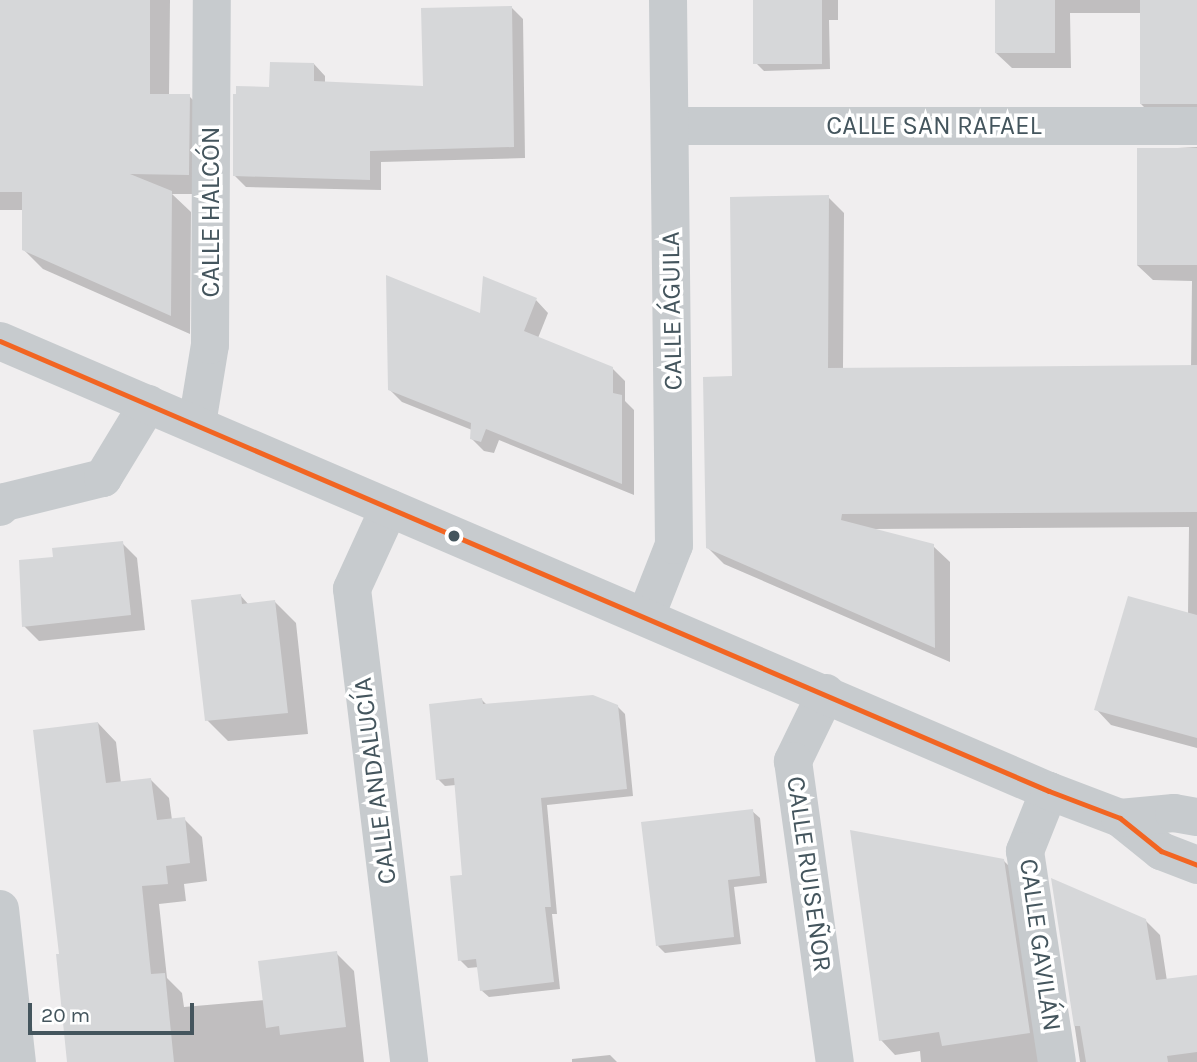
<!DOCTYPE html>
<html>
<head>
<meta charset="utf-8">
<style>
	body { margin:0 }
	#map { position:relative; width:1197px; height:1062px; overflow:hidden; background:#f0eeef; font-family:Karla,sans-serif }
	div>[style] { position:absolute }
	.shadow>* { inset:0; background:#0003 }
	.building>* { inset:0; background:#d6d7d9; transform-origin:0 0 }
	.minor>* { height:38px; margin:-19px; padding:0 19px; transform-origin:19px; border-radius:19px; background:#c7cbce }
	.tertiary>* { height:38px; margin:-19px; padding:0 19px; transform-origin:19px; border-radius:19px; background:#c7cbce }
	.bus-1>* { height:5px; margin:-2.5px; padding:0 2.5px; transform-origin:2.5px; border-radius:2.5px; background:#f26522 }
	.dots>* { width:19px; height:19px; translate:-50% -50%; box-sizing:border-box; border:4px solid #fff; border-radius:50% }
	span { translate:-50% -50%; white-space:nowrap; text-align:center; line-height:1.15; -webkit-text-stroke:7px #fff; paint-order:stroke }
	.street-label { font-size:26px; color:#44555d }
	.scale { position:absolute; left:28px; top:1003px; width:166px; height:32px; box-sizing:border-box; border:4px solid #44555d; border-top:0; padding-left:9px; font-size:21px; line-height:24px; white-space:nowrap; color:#44555d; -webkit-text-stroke:5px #fff; paint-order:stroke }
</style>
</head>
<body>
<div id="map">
	<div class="shadow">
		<i style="clip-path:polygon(0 0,170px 0,169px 96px,189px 96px,208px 115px,208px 194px,172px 194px,191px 212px,190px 334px,43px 269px,23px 249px,23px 210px,0 210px)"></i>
		<i style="clip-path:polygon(768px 0,838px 0,838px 20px,829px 20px,830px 69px,764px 71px,757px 64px)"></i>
		<i style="clip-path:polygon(996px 0,1197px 0,1197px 119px,1156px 119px,1140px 103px,1141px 13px,1070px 13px,1071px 68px,1012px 68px,996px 53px)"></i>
		<i style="clip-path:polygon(512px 8px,523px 19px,525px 158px,381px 162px,381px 190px,246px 187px,235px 176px,271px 89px,314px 64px,325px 76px,325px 83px,424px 88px)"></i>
		<i style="clip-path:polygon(1197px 147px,1197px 748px,1111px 725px,1096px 709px,1188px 614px,1189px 527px,873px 529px,933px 546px,950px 562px,950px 662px,724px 564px,708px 548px,734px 378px,828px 197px,844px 213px,843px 370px,1191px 367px,1192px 281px,1153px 280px,1137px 265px,1139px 150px)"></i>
		<i style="clip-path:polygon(536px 300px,548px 313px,538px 338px,612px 368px,625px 381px,625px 401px,634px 410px,634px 495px,499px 440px,494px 453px,484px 451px,471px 438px,472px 430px,402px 402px,389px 389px,481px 315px)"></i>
		<i style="clip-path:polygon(122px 543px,137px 558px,145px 630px,39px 641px,24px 626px,55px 559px)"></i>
		<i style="clip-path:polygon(241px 596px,249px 605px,275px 602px,296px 623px,308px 734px,228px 741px,207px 720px)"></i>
		<i style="clip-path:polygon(481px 699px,487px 705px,617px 706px,625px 714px,633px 796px,547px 805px,557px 914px,552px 914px,560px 989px,489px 997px,481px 990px,479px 967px,468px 968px,460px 960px,464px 877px,456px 785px,445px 786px,438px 779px)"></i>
		<i style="clip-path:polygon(98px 723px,116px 742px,121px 783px,151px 780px,169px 798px,172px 820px,184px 819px,202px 837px,207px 881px,184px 884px,186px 901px,159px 904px,167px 978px,182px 993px,184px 1007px,265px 1000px,336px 953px,354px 971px,364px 1062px,69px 1062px,61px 955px)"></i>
		<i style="clip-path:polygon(752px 811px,760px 818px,767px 883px,734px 887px,741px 944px,665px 953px,658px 946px)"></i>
		<i style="clip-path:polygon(1003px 860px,1018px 875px,1046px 1062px,921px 1062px,920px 1051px,895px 1055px,881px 1040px)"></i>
		<i style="clip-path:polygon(1053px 881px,1145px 920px,1160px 935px,1167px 981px,1197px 976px,1197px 1062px,1080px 1062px)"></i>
		<i style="clip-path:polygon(610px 1055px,617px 1062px,572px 1062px,572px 1059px)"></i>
	</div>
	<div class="building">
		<i style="clip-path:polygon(0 0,150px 0,150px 94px,190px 94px,189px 175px,130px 174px,172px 191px,171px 316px,22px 250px,22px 192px,0 192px)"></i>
		<i style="left:753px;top:0;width:69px;height:64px"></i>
		<i style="left:995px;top:0;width:60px;height:53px"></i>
		<i style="left:1140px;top:0;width:57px;height:104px"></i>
		<i style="clip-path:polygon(512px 6px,514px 147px,370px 151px,370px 180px,233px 176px,233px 94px,236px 94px,236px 86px,269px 87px,270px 62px,314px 63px,314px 81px,423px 86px,421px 8px)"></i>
		<i style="left:1137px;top:148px;width:60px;height:117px"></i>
		<i style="clip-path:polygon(829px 195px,828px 368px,1197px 365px,1197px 512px,842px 514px,841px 520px,934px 544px,935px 648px,706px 548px,703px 377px,732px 376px,730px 197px)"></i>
		<i style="clip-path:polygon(386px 275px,480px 313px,483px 276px,537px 298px,524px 331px,613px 367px,613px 393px,622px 395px,622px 484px,486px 429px,481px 442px,470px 439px,471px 423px,388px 390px)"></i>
		<i style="clip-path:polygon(123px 541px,131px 615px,22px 627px,19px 560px,53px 557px,52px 548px)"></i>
		<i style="clip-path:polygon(241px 594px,242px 604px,275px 600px,288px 713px,205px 721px,191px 600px)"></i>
		<i style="clip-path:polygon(1128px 596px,1197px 615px,1197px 738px,1094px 710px)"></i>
		<i style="clip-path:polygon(593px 695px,618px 705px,627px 789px,541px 798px,551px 907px,545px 907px,554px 982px,480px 991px,476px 959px,458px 961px,450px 876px,462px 875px,454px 778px,436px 780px,429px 704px,482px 698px,483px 704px)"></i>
		<i style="clip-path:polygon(98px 722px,106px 783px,151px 778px,157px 820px,185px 817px,190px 863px,166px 866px,168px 884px,142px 886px,151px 974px,165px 973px,174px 1062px,67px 1062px,56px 954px,59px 954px,33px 730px)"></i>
		<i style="clip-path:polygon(753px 809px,760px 876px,728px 880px,734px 937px,656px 946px,641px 822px)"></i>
		<i style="clip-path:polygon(850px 830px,1004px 859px,1030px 1033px,942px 1046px,939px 1032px,879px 1041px)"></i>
		<i style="clip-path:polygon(1051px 878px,1146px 919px,1156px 980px,1197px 975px,1197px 1052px,1167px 1056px,1168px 1062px,1086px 1062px,1080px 1026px,1074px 1026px)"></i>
		<i style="clip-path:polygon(337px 951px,346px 1027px,280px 1035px,279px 1026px,266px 1028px,258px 961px)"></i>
	</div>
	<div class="minor">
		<i style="left:670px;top:126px;width:527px"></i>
		<i style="left:197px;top:424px;width:80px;rotate:-80.7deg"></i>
		<i style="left:210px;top:345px;width:345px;rotate:-89.7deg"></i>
		<i style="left:0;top:507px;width:7px;rotate:-45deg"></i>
		<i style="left:5px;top:502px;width:101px;rotate:-13.8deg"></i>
		<i style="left:103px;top:478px;width:87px;rotate:-58.7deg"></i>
		<i style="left:389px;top:508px;width:89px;rotate:114.6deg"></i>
		<i style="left:352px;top:589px;width:476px;rotate:83.1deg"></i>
		<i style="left:646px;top:616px;width:76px;rotate:-68.5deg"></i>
		<i style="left:674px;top:545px;width:545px;rotate:-90.63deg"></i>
		<i style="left:826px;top:693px;width:76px;rotate:115.9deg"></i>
		<i style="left:793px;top:761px;width:304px;rotate:82.1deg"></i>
		<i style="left:1049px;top:791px;width:65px;rotate:111.8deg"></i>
		<i style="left:1025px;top:851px;width:213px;rotate:81.4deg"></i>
		<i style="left:0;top:909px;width:154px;rotate:83.7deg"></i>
	</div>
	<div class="tertiary">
		<i style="left:0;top:341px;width:1141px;rotate:23.22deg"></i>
		<i style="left:1049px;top:791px;width:76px;rotate:20.8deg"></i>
		<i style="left:1120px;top:818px;width:53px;rotate:38.8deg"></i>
		<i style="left:1161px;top:851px;width:39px;rotate:21deg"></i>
		<i style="left:1120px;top:818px;width:54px;rotate:-5.3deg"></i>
		<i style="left:1174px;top:813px;width:23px;rotate:10deg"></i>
	</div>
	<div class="bus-1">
		<i style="left:0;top:341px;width:1141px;rotate:23.22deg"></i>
		<i style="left:1049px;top:791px;width:76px;rotate:20.8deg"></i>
		<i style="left:1120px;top:818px;width:53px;rotate:38.8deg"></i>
		<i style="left:1161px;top:851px;width:39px;rotate:21deg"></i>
	</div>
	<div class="dots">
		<i style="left:454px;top:536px;background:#44555d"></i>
	</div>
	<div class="street-label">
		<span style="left:934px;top:126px">CALLE SAN RAFAEL</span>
		<span style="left:211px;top:212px;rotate:-90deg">CALLE HALCÓN</span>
		<span style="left:672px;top:311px;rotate:-91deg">CALLE ÁGUILA</span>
		<span style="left:375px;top:781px;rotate:-97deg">CALLE ANDALUCÍA</span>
		<span style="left:809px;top:874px;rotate:82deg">CALLE RUISEÑOR</span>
		<span style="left:1040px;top:945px;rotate:82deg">CALLE GAVILÁN</span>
	</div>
	<div class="scale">20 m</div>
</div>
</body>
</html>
